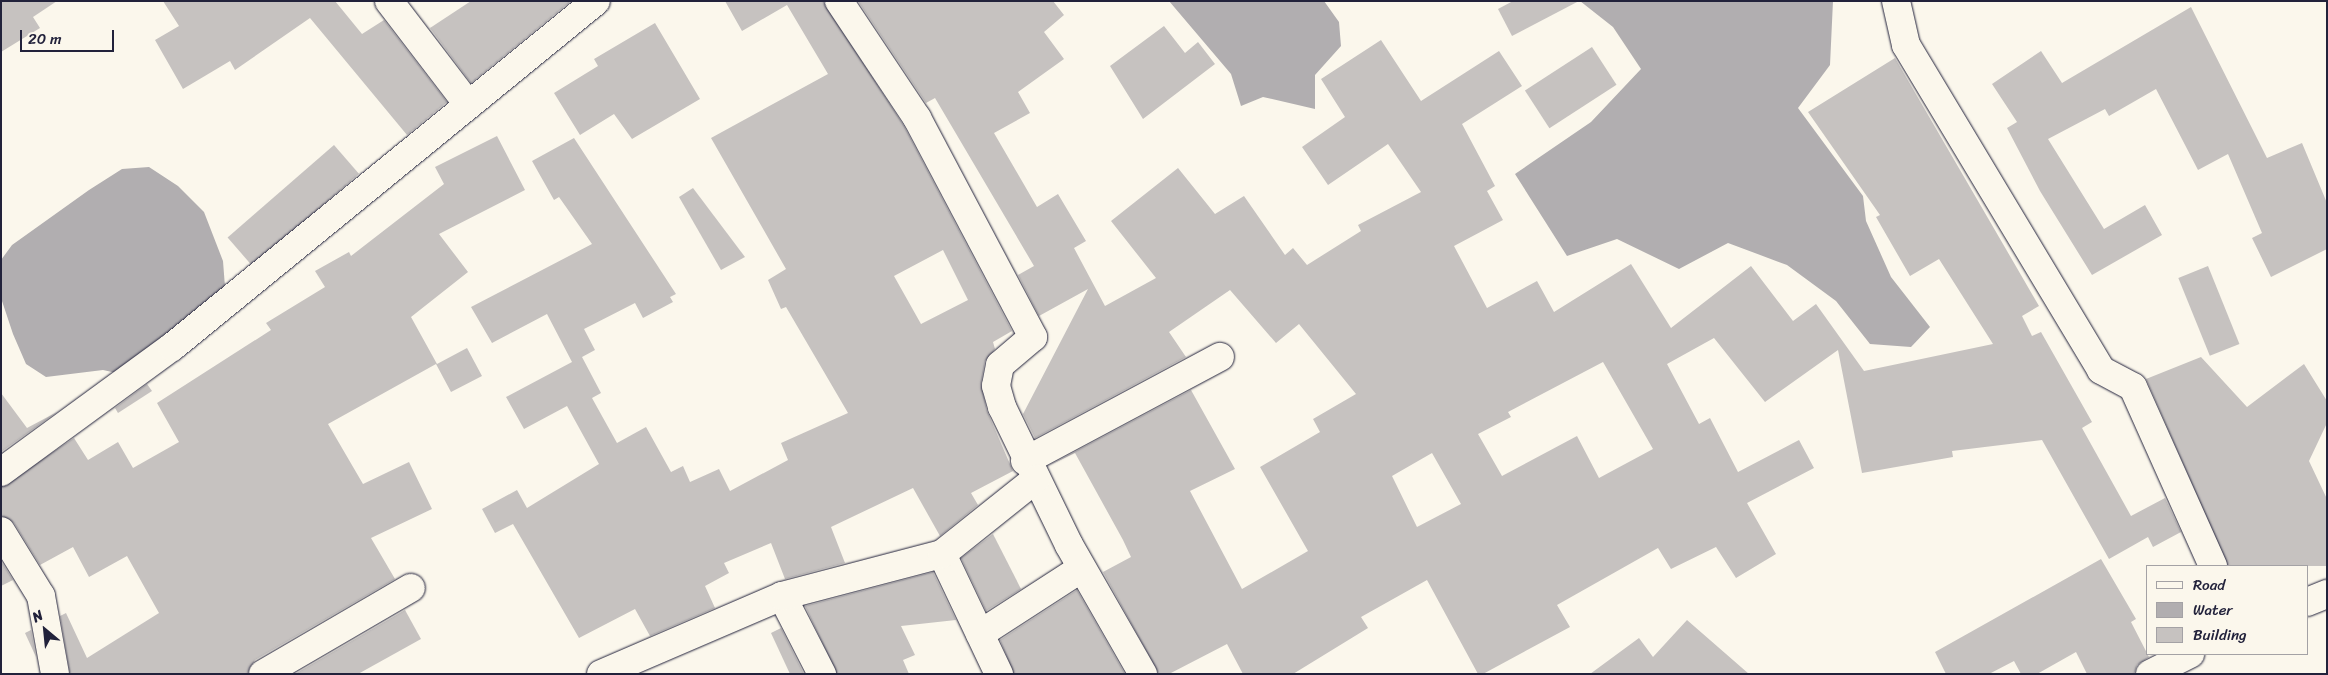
<!DOCTYPE html>
<html>
<head>
<meta charset="utf-8">
<style>
	body { margin:0 }
	#map { position:relative; width:2328px; height:675px; overflow:hidden; background:#fbf7ec; font-family:Sriracha,sans-serif }
	div>[style] { position:absolute }
	.water>* { inset:0; background:#b1aeb0 }
	.building>* { inset:0; background:#c6c2c0; transform-origin:0 0 }
	.roads { filter:drop-shadow(0 0 1px #22223b) drop-shadow(0 0 1px #22223b) }
	.minor>* { height:28px; margin:-14px; padding:0 14px; transform-origin:14px; border-radius:14px; background:#fbf7ec }
	.tertiary>* { height:28px; margin:-14px; padding:0 14px; transform-origin:14px; border-radius:14px; background:#fbf7ec }
	span { translate:-50% -50%; white-space:nowrap; text-align:center; line-height:1.15; -webkit-text-stroke:4.5px #fbf7ec; paint-order:stroke }
	.frame { position:absolute; inset:0; border:2px solid #22223b; pointer-events:none }
	.legend { position:absolute; left:2146px; top:565px; width:162px; height:90px; box-sizing:border-box; background:#fbf7ec; border:1px solid #a4a2a5; margin:0; padding:6px 9px; list-style:none; font-size:15px; color:#22223b }
	.legend li { display:flex; align-items:center; gap:10px; height:25px }
	.legend b { width:25px; border:1px solid #a4a2a5 }
	.north { position:absolute; left:20px; top:605px; width:50px; height:50px; -webkit-text-stroke:4px #fbf7ec; paint-order:stroke; rotate:332deg; font-size:14px; font-weight:700; line-height:20px; text-align:center; color:#22223b }
	.north::after { content:''; display:block; margin:auto; width:18px; height:22px; background:#22223b; clip-path:polygon(50% 0,100% 100%,50% 72%,0 100%) }
	.scale { position:absolute; left:20px; top:30px; width:94px; height:22px; box-sizing:border-box; border:2px solid #22223b; border-top:0; padding-left:6px; font-size:15px; line-height:18px; white-space:nowrap; color:#22223b; -webkit-text-stroke:4px #fbf7ec; paint-order:stroke }
</style>
</head>
<body>
<div id="map">
	<div class="water">
		<i style="clip-path:polygon(1169px 1px,1324px 1px,1339px 22px,1341px 46px,1315px 75px,1315px 109px,1263px 97px,1241px 106px,1231px 74px)"></i>
		<i style="clip-path:polygon(1580px 1px,1833px 1px,1830px 65px,1798px 108px,1863px 196px,1866px 221px,1891px 277px,1930px 327px,1911px 347px,1870px 344px,1836px 301px,1787px 265px,1728px 243px,1679px 269px,1617px 239px,1567px 256px,1515px 174px,1591px 122px,1641px 69px,1613px 27px)"></i>
		<i style="clip-path:polygon(149px 167px,178px 186px,204px 212px,223px 261px,225px 287px,121px 374px,103px 370px,46px 377px,26px 364px,13px 334px,1px 298px,1px 260px,12px 245px,89px 190px,122px 169px)"></i>
	</div>
	<div class="building">
		<i style="clip-path:polygon(1px 1px,57px 1px,33px 17px,40px 28px,1px 52px)"></i>
		<i style="clip-path:polygon(163px 1px,335px 1px,362px 34px,384px 20px,447px 102px,407px 135px,310px 18px,235px 70px,230px 61px,183px 89px,155px 40px,179px 26px)"></i>
		<i style="clip-path:polygon(471px 1px,571px 1px,471px 83px,430px 28px)"></i>
		<i style="clip-path:polygon(evenodd,725px 1px,823px 1px,904px 126px,1012px 331px,993px 342px,995px 349px,985px 361px,981px 384px,987px 411px,1013px 471px,971px 493px,978px 505px,940px 536px,913px 488px,831px 527px,845px 563px,785px 579px,771px 543px,724px 563px,729px 573px,705px 586px,715px 608px,650px 636px,635px 609px,579px 638px,513px 524px,495px 533px,482px 509px,517px 490px,527px 508px,599px 464px,567px 406px,524px 429px,506px 397px,572px 362px,547px 314px,492px 343px,471px 307px,592px 244px,559px 197px,554px 200px,532px 161px,574px 138px,676px 294px,670px 297px,673px 302px,643px 318px,635px 303px,584px 329px,595px 350px,582px 357px,601px 393px,592px 398px,617px 443px,646px 427px,671px 472px,683px 466px,690px 482px,719px 469px,730px 491px,788px 460px,781px 443px,848px 413px,786px 307px,781px 309px,768px 280px,786px 269px,711px 138px,828px 74px,787px 5px,742px 31px,725px 1px,943px 250px,968px 300px,921px 324px,894px 276px,943px 250px)"></i>
		<i style="clip-path:polygon(evenodd,858px 1px,1053px 1px,1064px 15px,1044px 32px,1064px 59px,1018px 92px,1030px 113px,994px 133px,1037px 207px,1058px 194px,1086px 241px,1074px 248px,1105px 306px,1156px 278px,1111px 221px,1178px 168px,1215px 214px,1244px 196px,1285px 255px,1293px 248px,1307px 265px,1361px 231px,1358px 225px,1421px 192px,1388px 144px,1328px 185px,1302px 147px,1345px 117px,1321px 79px,1381px 40px,1421px 101px,1499px 51px,1522px 86px,1462px 124px,1495px 186px,1487px 191px,1503px 220px,1454px 246px,1487px 308px,1537px 281px,1554px 312px,1631px 264px,1671px 328px,1751px 266px,1793px 321px,1816px 304px,1864px 371px,1993px 344px,1939px 259px,1910px 276px,1876px 217px,1880px 215px,1808px 112px,1895px 58px,2039px 306px,2022px 316px,2032px 336px,2041px 332px,2092px 422px,2082px 428px,2131px 516px,2165px 498px,2181px 532px,2153px 547px,2148px 537px,2109px 559px,2042px 440px,1952px 451px,1953px 457px,1862px 473px,1838px 350px,1765px 402px,1714px 338px,1667px 364px,1699px 424px,1710px 418px,1738px 472px,1799px 440px,1814px 468px,1747px 503px,1776px 554px,1736px 578px,1716px 547px,1671px 569px,1658px 548px,1557px 605px,1570px 627px,1483px 674px,1478px 674px,1427px 580px,1361px 617px,1368px 628px,1293px 674px,1243px 674px,1227px 644px,1169px 674px,1159px 674px,1103px 572px,1131px 557px,1123px 540px,1075px 453px,1048px 466px,1191px 390px,1235px 469px,1190px 491px,1242px 589px,1308px 551px,1260px 467px,1320px 432px,1313px 419px,1356px 394px,1299px 324px,1276px 343px,1230px 290px,1169px 332px,1186px 357px,1035px 438px,1023px 414px,1088px 289px,1039px 316px,1018px 275px,1034px 266px,935px 98px,926px 103px,858px 1px,1603px 362px,1653px 449px,1599px 478px,1577px 436px,1502px 476px,1478px 434px,1511px 417px,1508px 412px,1603px 362px,858px 1px,1432px 453px,1461px 504px,1417px 527px,1392px 476px,1432px 453px)"></i>
		<i style="clip-path:polygon(1513px 1px,1579px 1px,1512px 36px,1498px 9px)"></i>
		<i style="clip-path:polygon(2191px 7px,2267px 158px,2302px 143px,2327px 203px,2327px 249px,2271px 277px,2252px 238px,2262px 233px,2228px 154px,2198px 170px,2156px 89px,2109px 116px,2105px 109px,2048px 139px,2104px 229px,2145px 205px,2162px 235px,2092px 275px,2040px 191px,2007px 128px,2017px 122px,1992px 84px,2041px 51px,2062px 83px)"></i>
		<i style="clip-path:polygon(655px 23px,700px 99px,632px 139px,614px 114px,580px 135px,554px 93px,598px 66px,594px 59px)"></i>
		<i style="clip-path:polygon(1164px 26px,1185px 53px,1198px 42px,1215px 64px,1143px 119px,1110px 66px)"></i>
		<i style="left:1592px;top:47px;width:45px;height:80px;rotate:57deg"></i>
		<i style="clip-path:polygon(497px 136px,525px 190px,439px 234px,468px 272px,411px 317px,437px 364px,467px 348px,482px 376px,451px 392px,436px 364px,328px 424px,363px 484px,409px 462px,432px 509px,371px 538px,395px 579px,255px 660px,247px 674px,70px 674px,60px 616px,66px 613px,87px 658px,159px 613px,127px 556px,89px 577px,73px 547px,40px 565px,14px 523px,1px 515px,1px 487px,74px 438px,88px 460px,118px 442px,133px 468px,179px 442px,157px 403px,271px 330px,266px 323px,325px 287px,315px 271px,349px 252px,351px 256px,444px 184px,435px 167px)"></i>
		<i style="left:334px;top:145px;width:38px;height:141px;rotate:49deg"></i>
		<i style="clip-path:polygon(693px 188px,745px 257px,721px 270px,679px 197px)"></i>
		<i style="left:2208px;top:266px;width:84px;height:32px;rotate:68deg"></i>
		<i style="clip-path:polygon(2201px 357px,2247px 407px,2304px 364px,2327px 401px,2327px 423px,2309px 461px,2327px 499px,2327px 566px,2228px 566px,2146px 379px)"></i>
		<i style="clip-path:polygon(147px 384px,152px 391px,118px 413px,115px 408px)"></i>
		<i style="clip-path:polygon(1px 393px,27px 428px,57px 412px,1px 452px)"></i>
		<i style="clip-path:polygon(993px 534px,1021px 589px,986px 611px,961px 558px)"></i>
		<i style="clip-path:polygon(2101px 559px,2136px 619px,2131px 622px,2149px 657px,2137px 665px,2134px 674px,2087px 674px,2076px 652px,2037px 674px,2021px 674px,2014px 661px,1989px 674px,1946px 674px,1935px 652px)"></i>
		<i style="clip-path:polygon(1px 561px,13px 580px,1px 586px)"></i>
		<i style="clip-path:polygon(933px 572px,956px 620px,901px 626px,915px 655px,903px 660px,909px 674px,837px 674px,805px 606px)"></i>
		<i style="clip-path:polygon(1077px 590px,1125px 674px,1014px 674px,1000px 640px)"></i>
		<i style="clip-path:polygon(405px 610px,421px 639px,358px 674px,295px 674px)"></i>
		<i style="clip-path:polygon(1687px 620px,1749px 674px,1590px 674px,1639px 638px,1653px 657px)"></i>
		<i style="clip-path:polygon(781px 628px,804px 674px,790px 674px,771px 633px)"></i>
		<i style="clip-path:polygon(31px 630px,36px 657px,25px 633px)"></i>
	</div>
	<div class="roads">
		<div class="minor">
			<i style="left:389px;top:1px;width:128px;rotate:52.6deg"></i>
			<i style="left:839px;top:1px;width:141px;rotate:56.3deg"></i>
			<i style="left:917px;top:118px;width:248px;rotate:62.1deg"></i>
			<i style="left:1033px;top:337px;width:43px;rotate:139.7deg"></i>
			<i style="left:1000px;top:365px;width:21px;rotate:101deg"></i>
			<i style="left:996px;top:386px;width:22px;rotate:74deg"></i>
			<i style="left:1002px;top:407px;width:153px;rotate:64.1deg"></i>
			<i style="left:1069px;top:545px;width:149px;rotate:60.2deg"></i>
			<i style="left:1896px;top:1px;width:45px;rotate:77.2deg"></i>
			<i style="left:1906px;top:45px;width:379px;rotate:59deg"></i>
			<i style="left:2101px;top:370px;width:36px;rotate:28deg"></i>
			<i style="left:2133px;top:387px;width:196px;rotate:65.9deg"></i>
			<i style="left:1025px;top:461px;width:221px;rotate:-28.1deg"></i>
			<i style="left:1px;top:531px;width:76px;rotate:58.4deg"></i>
			<i style="left:41px;top:596px;width:79px;rotate:79.8deg"></i>
			<i style="left:942px;top:554px;width:133px;rotate:64.6deg"></i>
			<i style="left:782px;top:596px;width:88px;rotate:62.9deg"></i>
			<i style="left:2307px;top:602px;width:22px;rotate:-22deg"></i>
			<i style="left:980px;top:634px;width:121px;rotate:-32.9deg"></i>
			<i style="left:263px;top:674px;width:171px;rotate:-30.2deg"></i>
			<i style="left:601px;top:674px;width:197px;rotate:-23.3deg"></i>
			<i style="left:782px;top:596px;width:165px;rotate:-14.7deg"></i>
			<i style="left:942px;top:554px;width:120px;rotate:-38.6deg"></i>
			<i style="left:2150px;top:674px;width:45px;rotate:-26.6deg"></i>
		</div>
		<div class="tertiary">
			<i style="left:1px;top:472px;width:212px;rotate:-36.2deg"></i>
			<i style="left:172px;top:347px;width:547px;rotate:-39.22deg"></i>
		</div>
	</div>
	<div class="frame"></div>
	<ul class="legend">
	<li><b style="height:6px;background:#fbf7ec"></b>Road</li>
	<li><b style="height:14px;background:#b1aeb0"></b>Water</li>
	<li><b style="height:14px;background:#c6c2c0"></b>Building</li>
	</ul>
	<div class="north">N</div>
	<div class="scale">20 m</div>
</div>
</body>
</html>
